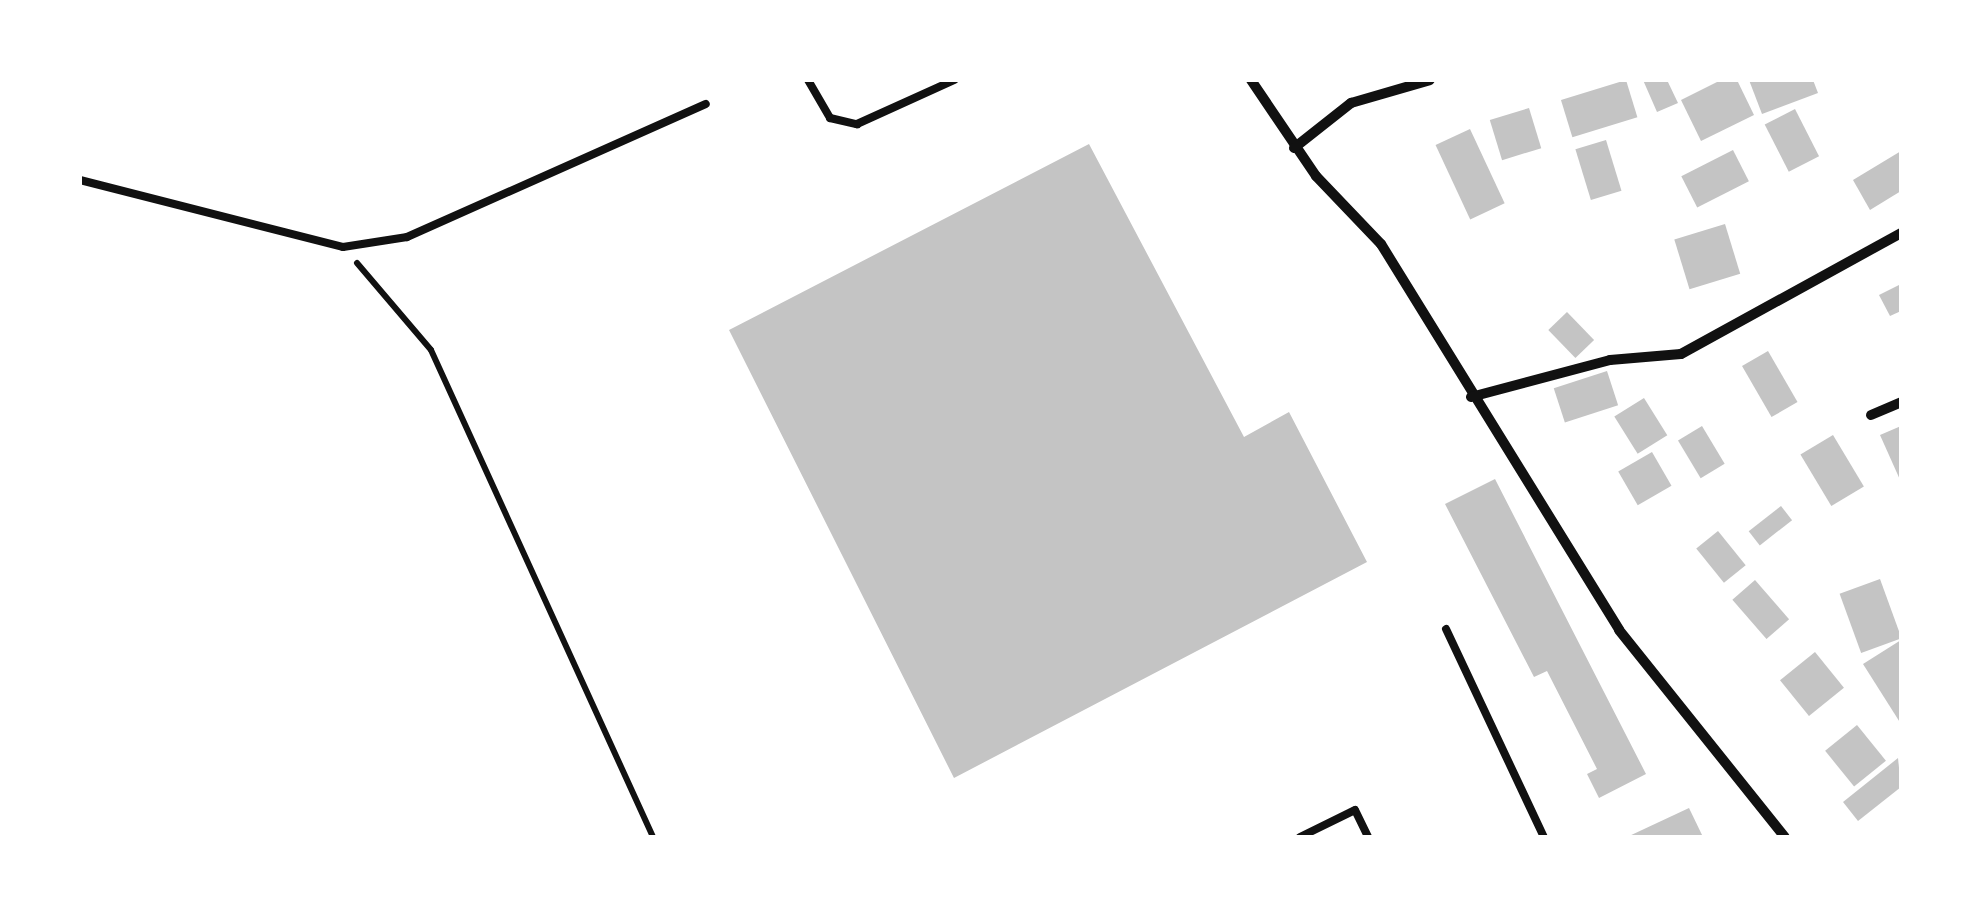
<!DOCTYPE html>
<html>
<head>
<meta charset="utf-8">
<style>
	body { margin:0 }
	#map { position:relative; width:1981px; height:917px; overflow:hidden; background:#fff; font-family:"Work Sans",sans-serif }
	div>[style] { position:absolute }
	.building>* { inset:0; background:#c4c4c4; transform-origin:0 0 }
	.path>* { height:6px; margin:-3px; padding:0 3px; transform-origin:3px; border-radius:3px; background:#111 }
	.service>* { height:8px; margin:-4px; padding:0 4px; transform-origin:4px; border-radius:4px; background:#111 }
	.minor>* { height:10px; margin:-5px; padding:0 5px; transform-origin:5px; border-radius:5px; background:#111 }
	span { translate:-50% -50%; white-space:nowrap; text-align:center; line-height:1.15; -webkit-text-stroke:10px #fff; paint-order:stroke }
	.frame { position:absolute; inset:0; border:82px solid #fff; pointer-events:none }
</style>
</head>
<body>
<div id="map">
	<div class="building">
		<i style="left:1626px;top:80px;width:39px;height:68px;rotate:73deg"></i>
		<i style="clip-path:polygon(1643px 80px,1667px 80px,1678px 103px,1657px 112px)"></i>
		<i style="clip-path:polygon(1721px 80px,1737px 80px,1754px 115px,1701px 141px,1681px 100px)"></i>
		<i style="clip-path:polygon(1749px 80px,1813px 80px,1818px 93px,1762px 114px)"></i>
		<i style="left:1529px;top:108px;width:42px;height:41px;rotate:73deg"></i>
		<i style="left:1795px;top:109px;width:53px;height:34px;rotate:63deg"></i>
		<i style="left:1470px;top:129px;width:82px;height:38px;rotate:65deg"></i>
		<i style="left:1606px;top:140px;width:53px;height:32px;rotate:73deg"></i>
		<i style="clip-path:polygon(1089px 144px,1244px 437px,1289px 412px,1367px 562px,954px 778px,729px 330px)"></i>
		<i style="left:1733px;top:150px;width:35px;height:58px;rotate:63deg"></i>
		<i style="clip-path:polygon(1901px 151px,1901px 191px,1870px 210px,1853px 180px)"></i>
		<i style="left:1725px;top:224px;width:52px;height:53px;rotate:73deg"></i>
		<i style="clip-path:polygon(1901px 284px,1901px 311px,1890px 316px,1879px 295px)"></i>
		<i style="left:1567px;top:312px;width:39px;height:26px;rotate:46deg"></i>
		<i style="left:1768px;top:351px;width:59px;height:30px;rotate:60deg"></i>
		<i style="left:1607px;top:371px;width:36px;height:56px;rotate:72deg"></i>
		<i style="left:1644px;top:398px;width:44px;height:35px;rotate:58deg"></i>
		<i style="left:1702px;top:426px;width:44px;height:28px;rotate:59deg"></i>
		<i style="clip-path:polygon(1901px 426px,1901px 482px,1880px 435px)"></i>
		<i style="left:1833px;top:435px;width:60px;height:38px;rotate:59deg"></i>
		<i style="left:1652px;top:452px;width:39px;height:39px;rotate:60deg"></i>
		<i style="clip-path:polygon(1495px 479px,1646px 774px,1599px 798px,1587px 774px,1597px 769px,1547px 671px,1534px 677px,1445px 504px)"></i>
		<i style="left:1781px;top:506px;width:18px;height:41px;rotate:52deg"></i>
		<i style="left:1718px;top:531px;width:44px;height:28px;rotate:51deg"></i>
		<i style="left:1880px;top:579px;width:63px;height:43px;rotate:70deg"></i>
		<i style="left:1755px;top:580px;width:52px;height:30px;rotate:49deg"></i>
		<i style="clip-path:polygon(1901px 640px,1901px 724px,1863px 664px)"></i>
		<i style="left:1815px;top:652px;width:46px;height:45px;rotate:51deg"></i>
		<i style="left:1857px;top:725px;width:46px;height:41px;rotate:51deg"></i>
		<i style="clip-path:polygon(1898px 758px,1901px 787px,1858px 821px,1843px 802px)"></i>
		<i style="clip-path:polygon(1689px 808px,1703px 837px,1627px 837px)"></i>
	</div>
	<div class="path">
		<i style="left:357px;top:263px;width:114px;rotate:49.6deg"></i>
		<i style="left:431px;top:350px;width:535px;rotate:65.49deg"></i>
	</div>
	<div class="service">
		<i style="left:808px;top:80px;width:44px;rotate:59.9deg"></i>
		<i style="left:830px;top:118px;width:28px;rotate:13deg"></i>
		<i style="left:857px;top:124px;width:107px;rotate:-24.4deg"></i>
		<i style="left:80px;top:180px;width:271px;rotate:14.3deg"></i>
		<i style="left:343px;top:247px;width:65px;rotate:-8.9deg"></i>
		<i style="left:407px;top:237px;width:327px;rotate:-24deg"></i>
		<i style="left:1446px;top:629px;width:230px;rotate:64.8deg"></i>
		<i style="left:1300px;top:837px;width:61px;rotate:-26.1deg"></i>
		<i style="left:1355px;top:810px;width:30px;rotate:64deg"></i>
	</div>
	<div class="minor">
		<i style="left:1251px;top:80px;width:116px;rotate:55.9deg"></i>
		<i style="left:1316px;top:176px;width:94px;rotate:46.3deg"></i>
		<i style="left:1381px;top:244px;width:453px;rotate:58.3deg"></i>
		<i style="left:1619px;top:630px;width:265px;rotate:51.3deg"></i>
		<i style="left:1294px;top:148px;width:73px;rotate:-38.3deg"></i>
		<i style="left:1351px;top:103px;width:82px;rotate:-16.2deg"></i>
		<i style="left:1471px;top:397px;width:144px;rotate:-14.9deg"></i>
		<i style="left:1610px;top:360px;width:71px;rotate:-4.8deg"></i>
		<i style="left:1681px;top:354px;width:251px;rotate:-28.8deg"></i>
		<i style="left:1871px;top:415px;width:33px;rotate:-23deg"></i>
	</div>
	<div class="frame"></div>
</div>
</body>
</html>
